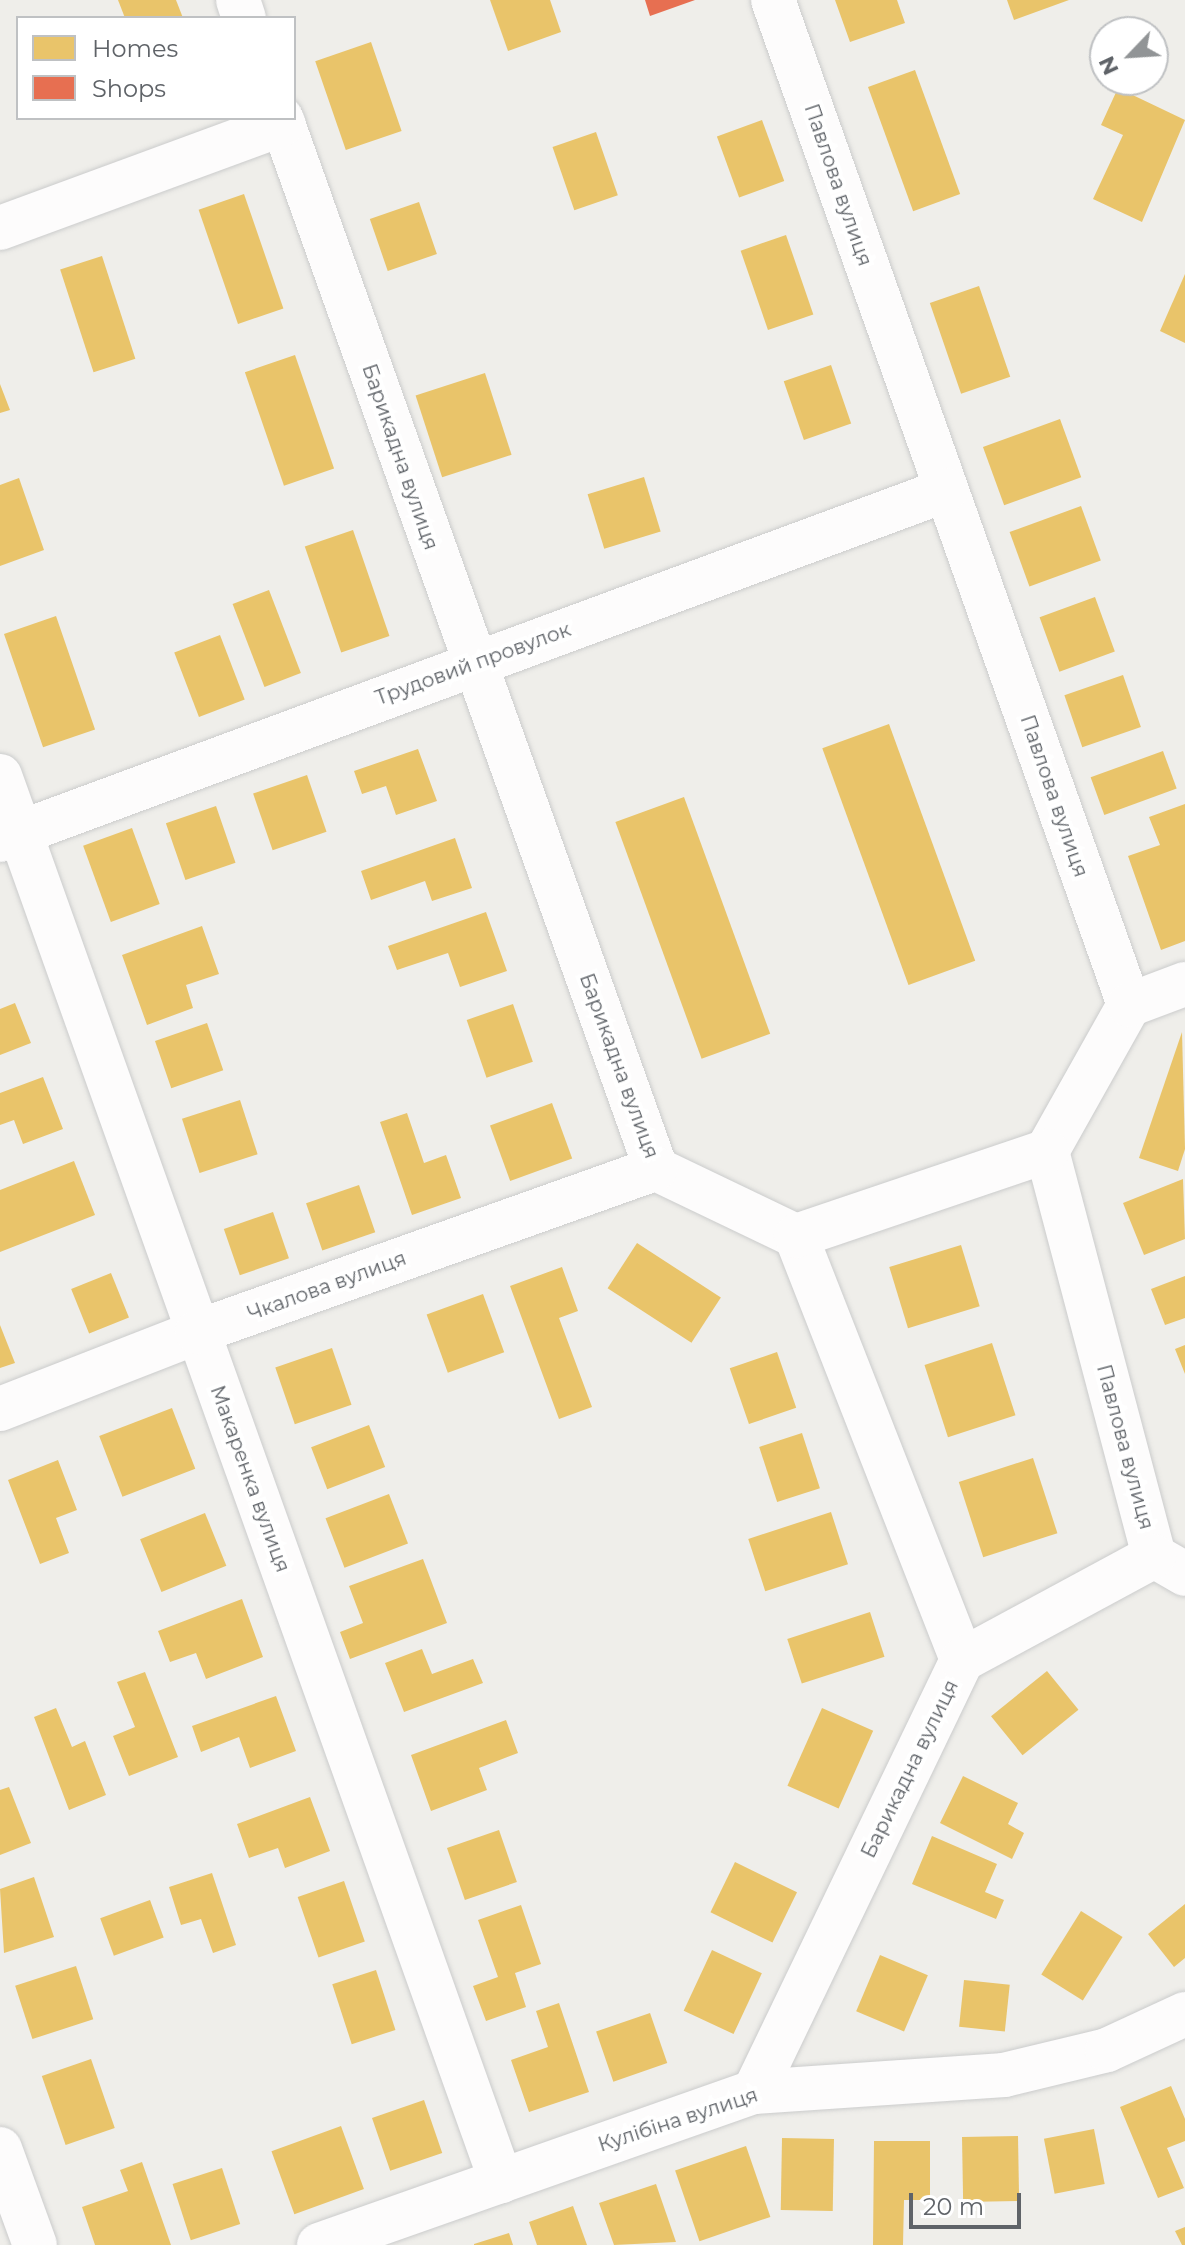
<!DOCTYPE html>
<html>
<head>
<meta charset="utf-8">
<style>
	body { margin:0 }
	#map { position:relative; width:1185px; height:2245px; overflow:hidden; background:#efeeea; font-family:Montserrat,sans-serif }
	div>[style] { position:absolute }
	.homes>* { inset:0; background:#e9c46a; transform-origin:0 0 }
	.shops>* { inset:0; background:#e76f51 }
	.roads { filter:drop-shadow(0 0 2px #cbcccc) drop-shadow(0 0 2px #cbcccc) }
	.street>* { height:44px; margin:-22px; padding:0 22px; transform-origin:22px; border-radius:22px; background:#fdfcfc }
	span { translate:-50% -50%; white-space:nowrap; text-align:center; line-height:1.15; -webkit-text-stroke:8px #fff; paint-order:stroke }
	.street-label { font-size:20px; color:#5f6368 }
	.legend { position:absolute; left:16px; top:16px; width:280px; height:104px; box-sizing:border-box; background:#fff; border:2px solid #bfc1c3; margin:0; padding:10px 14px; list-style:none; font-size:24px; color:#5f6368 }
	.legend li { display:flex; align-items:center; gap:16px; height:40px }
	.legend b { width:40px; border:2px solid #bfc1c3 }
	.north { position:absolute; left:1089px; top:16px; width:80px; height:80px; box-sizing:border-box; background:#fff; border:2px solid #bfc1c3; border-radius:50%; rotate:245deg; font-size:22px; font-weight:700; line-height:32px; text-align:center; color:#5f6368 }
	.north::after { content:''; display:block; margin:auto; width:28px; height:36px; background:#919496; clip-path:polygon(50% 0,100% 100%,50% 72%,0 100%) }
	.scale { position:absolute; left:909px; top:2193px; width:112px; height:36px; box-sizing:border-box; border:4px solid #5f6368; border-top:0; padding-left:10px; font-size:24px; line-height:28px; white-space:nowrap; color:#5f6368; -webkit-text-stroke:6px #fff; paint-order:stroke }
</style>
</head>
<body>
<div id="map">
	<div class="homes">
		<i style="clip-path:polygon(118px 0,176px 0,183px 18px,125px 18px)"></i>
		<i style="clip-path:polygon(490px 0,550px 0,561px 32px,508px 51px)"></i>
		<i style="clip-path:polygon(835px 0,897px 0,905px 23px,850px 42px)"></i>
		<i style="clip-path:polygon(1007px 0,1069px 0,1014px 20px)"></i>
		<i style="left:371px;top:42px;width:94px;height:59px;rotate:71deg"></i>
		<i style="left:915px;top:70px;width:132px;height:50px;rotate:70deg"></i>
		<i style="clip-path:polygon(1118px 88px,1185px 120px,1142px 222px,1093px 199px,1123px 135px,1101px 125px)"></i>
		<i style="left:762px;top:120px;width:65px;height:48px;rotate:70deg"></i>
		<i style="left:596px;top:132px;width:67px;height:46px;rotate:71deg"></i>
		<i style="left:244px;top:194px;width:121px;height:48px;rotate:71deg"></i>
		<i style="left:419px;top:202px;width:55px;height:52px;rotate:71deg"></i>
		<i style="left:786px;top:235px;width:84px;height:48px;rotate:71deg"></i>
		<i style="left:102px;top:256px;width:108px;height:44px;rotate:72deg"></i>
		<i style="clip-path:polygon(1185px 274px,1185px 343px,1160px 331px)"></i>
		<i style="left:979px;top:286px;width:96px;height:52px;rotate:71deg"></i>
		<i style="left:295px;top:355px;width:120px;height:53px;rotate:71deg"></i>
		<i style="left:831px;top:365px;width:62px;height:50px;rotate:71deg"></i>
		<i style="left:485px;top:373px;width:86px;height:73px;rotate:72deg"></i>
		<i style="clip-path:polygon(0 384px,10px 410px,0 413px)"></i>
		<i style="left:1060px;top:419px;width:62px;height:82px;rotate:70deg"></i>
		<i style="left:644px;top:477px;width:57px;height:59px;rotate:73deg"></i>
		<i style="clip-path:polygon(19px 478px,44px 550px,0 566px,0 485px)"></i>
		<i style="left:1081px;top:506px;width:58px;height:76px;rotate:70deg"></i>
		<i style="left:353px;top:530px;width:112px;height:51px;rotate:71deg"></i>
		<i style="left:269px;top:590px;width:89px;height:39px;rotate:69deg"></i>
		<i style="left:1095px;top:597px;width:58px;height:59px;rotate:70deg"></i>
		<i style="left:56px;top:616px;width:120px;height:55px;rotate:71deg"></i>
		<i style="left:220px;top:635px;width:69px;height:49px;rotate:69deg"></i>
		<i style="left:1123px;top:675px;width:55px;height:62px;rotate:71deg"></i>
		<i style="left:889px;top:724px;width:252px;height:71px;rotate:70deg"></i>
		<i style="clip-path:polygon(418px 749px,437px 801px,396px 815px,386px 786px,362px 794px,354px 771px)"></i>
		<i style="left:1163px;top:751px;width:40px;height:77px;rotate:70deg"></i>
		<i style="left:307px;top:775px;width:60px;height:57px;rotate:71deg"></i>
		<i style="left:684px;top:797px;width:252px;height:73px;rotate:70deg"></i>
		<i style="clip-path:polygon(1185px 804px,1185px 941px,1161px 950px,1128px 856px,1160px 845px,1149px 817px)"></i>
		<i style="left:216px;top:806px;width:60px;height:53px;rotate:71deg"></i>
		<i style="left:132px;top:828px;width:81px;height:52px;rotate:70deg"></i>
		<i style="clip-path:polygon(455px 838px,472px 888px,432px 901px,425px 881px,371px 900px,361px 871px)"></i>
		<i style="clip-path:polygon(486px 912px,507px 971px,460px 987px,448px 953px,397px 970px,388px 946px)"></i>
		<i style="clip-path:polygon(202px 926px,219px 974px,186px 985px,193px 1008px,147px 1025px,122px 955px)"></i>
		<i style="clip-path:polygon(15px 1003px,31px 1043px,0 1055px,0 1009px)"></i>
		<i style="left:513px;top:1004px;width:61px;height:49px;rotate:71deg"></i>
		<i style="left:207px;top:1023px;width:50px;height:55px;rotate:71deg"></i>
		<i style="clip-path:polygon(1182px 1032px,1185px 1149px,1178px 1171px,1139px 1158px)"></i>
		<i style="clip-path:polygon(43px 1077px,63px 1129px,23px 1144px,14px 1120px,0 1125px,0 1093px)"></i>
		<i style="left:240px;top:1100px;width:57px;height:61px;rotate:72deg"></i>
		<i style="left:552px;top:1103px;width:59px;height:66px;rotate:70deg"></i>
		<i style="clip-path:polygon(407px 1113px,424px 1163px,446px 1155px,461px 1198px,412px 1215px,380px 1122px)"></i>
		<i style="clip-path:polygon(74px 1161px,95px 1215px,0 1252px,0 1190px)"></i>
		<i style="clip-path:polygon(1183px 1179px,1185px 1239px,1144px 1255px,1123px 1203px)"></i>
		<i style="left:359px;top:1185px;width:50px;height:56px;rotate:71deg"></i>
		<i style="left:273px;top:1212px;width:49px;height:52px;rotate:71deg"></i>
		<i style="left:637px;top:1243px;width:100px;height:54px;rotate:33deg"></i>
		<i style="left:961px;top:1245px;width:64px;height:75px;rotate:73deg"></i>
		<i style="clip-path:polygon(562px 1267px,578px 1311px,559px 1318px,592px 1407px,559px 1419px,510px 1286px)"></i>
		<i style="left:111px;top:1273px;width:48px;height:43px;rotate:68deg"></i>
		<i style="clip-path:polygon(1185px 1276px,1185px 1318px,1165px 1325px,1151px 1289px)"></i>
		<i style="left:483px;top:1294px;width:62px;height:60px;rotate:70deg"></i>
		<i style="clip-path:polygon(0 1325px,15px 1363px,0 1368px)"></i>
		<i style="left:992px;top:1343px;width:76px;height:71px;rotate:72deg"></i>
		<i style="clip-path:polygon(1185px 1345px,1185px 1374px,1175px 1349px)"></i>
		<i style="left:332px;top:1348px;width:60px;height:60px;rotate:71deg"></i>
		<i style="left:777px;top:1352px;width:59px;height:50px;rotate:71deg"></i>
		<i style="left:172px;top:1408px;width:65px;height:78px;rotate:69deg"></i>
		<i style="left:369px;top:1425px;width:45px;height:62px;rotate:69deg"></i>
		<i style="left:802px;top:1433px;width:58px;height:45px;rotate:72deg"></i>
		<i style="left:1033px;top:1458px;width:79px;height:78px;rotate:72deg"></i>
		<i style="clip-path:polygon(58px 1460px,77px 1510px,56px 1518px,69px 1553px,40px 1564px,8px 1480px)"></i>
		<i style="left:389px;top:1494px;width:53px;height:68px;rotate:69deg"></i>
		<i style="left:831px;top:1512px;width:55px;height:87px;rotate:72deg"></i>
		<i style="left:205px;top:1513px;width:57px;height:70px;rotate:68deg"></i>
		<i style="clip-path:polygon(423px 1559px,447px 1623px,350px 1659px,340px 1632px,363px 1623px,349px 1586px)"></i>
		<i style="clip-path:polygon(242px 1599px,263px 1657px,206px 1679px,196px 1653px,170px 1662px,158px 1631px)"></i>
		<i style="left:870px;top:1612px;width:47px;height:87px;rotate:72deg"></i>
		<i style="clip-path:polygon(422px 1649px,432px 1674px,473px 1659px,483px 1683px,404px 1712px,385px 1663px)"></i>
		<i style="left:1047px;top:1671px;width:50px;height:72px;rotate:51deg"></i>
		<i style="clip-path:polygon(145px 1672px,178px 1757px,129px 1776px,113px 1736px,135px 1727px,117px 1682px)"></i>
		<i style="clip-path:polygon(276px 1696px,296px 1751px,250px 1768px,239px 1737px,201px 1752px,192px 1726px)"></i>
		<i style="clip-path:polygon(56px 1708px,72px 1747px,85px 1741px,106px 1795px,69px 1810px,34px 1717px)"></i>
		<i style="left:822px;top:1708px;width:56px;height:85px;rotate:24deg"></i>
		<i style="clip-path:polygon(506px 1720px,518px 1753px,479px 1768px,487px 1790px,431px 1811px,411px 1755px)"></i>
		<i style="clip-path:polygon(963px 1776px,1018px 1803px,1008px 1824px,1024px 1833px,1012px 1859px,940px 1823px)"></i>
		<i style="clip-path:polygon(9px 1787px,31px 1843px,0 1855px,0 1790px)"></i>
		<i style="clip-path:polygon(310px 1797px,330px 1851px,285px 1868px,278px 1848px,249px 1858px,237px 1824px)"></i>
		<i style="left:499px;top:1830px;width:55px;height:55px;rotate:71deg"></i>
		<i style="clip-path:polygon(932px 1836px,997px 1864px,985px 1892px,1004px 1900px,996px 1919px,912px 1884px)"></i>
		<i style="left:735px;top:1862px;width:69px;height:56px;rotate:26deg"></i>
		<i style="clip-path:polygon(212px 1873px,236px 1945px,213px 1953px,201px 1919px,181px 1925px,169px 1887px)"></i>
		<i style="clip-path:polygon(34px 1877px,54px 1937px,4px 1953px,0 1889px)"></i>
		<i style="left:344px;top:1881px;width:64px;height:49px;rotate:71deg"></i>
		<i style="left:150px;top:1900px;width:40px;height:53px;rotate:70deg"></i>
		<i style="clip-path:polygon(1185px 1904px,1185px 1958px,1174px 1967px,1148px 1934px)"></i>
		<i style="clip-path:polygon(521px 1905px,541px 1964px,515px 1973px,526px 2007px,486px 2021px,473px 1986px,498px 1977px,478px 1920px)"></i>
		<i style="left:1081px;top:1911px;width:49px;height:75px;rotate:32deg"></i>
		<i style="left:712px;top:1950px;width:55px;height:67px;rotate:25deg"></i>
		<i style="left:880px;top:1955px;width:52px;height:61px;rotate:23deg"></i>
		<i style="left:76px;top:1966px;width:56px;height:64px;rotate:72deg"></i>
		<i style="left:376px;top:1970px;width:63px;height:46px;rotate:72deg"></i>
		<i style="left:964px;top:1980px;width:46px;height:47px;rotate:6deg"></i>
		<i style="clip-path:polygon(559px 2003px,589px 2092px,529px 2112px,511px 2060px,548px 2047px,536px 2011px)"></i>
		<i style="left:650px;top:2013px;width:53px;height:57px;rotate:71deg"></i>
		<i style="left:91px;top:2059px;width:73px;height:52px;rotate:71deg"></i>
		<i style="clip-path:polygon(1171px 2086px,1185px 2119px,1185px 2141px,1167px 2148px,1184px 2188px,1158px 2198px,1120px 2107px)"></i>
		<i style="left:424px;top:2100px;width:56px;height:55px;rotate:71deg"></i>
		<i style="left:341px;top:2126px;width:67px;height:74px;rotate:70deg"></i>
		<i style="left:1094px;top:2129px;width:56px;height:51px;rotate:79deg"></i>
		<i style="left:1018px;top:2136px;width:65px;height:56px;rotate:89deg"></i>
		<i style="left:782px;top:2138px;width:52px;height:72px;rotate:1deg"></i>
		<i style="clip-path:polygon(874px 2141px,930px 2141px,930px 2200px,904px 2200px,903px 2245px,873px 2245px)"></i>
		<i style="left:746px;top:2146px;width:75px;height:75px;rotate:71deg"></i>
		<i style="clip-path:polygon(142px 2162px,171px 2245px,95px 2245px,82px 2207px,128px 2191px,120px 2170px)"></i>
		<i style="left:222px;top:2168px;width:59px;height:52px;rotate:72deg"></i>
		<i style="clip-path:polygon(656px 2184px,676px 2242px,614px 2245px,599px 2203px)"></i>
		<i style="clip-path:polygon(573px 2206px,587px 2245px,537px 2245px,529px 2222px)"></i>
		<i style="clip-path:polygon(1185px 2227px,1185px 2245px,1182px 2245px,1175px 2231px)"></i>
		<i style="clip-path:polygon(509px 2233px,513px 2245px,474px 2245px,474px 2244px)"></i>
	</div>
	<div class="shops">
		<i style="clip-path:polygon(645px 0,695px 0,650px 16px)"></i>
	</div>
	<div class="roads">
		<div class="street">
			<i style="left:238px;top:0;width:19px;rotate:72deg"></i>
			<i style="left:773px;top:0;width:1066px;rotate:70.49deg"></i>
			<i style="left:1129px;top:1005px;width:167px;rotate:119.3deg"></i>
			<i style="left:1047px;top:1151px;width:419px;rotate:75.2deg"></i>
			<i style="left:1154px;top:1556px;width:36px;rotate:30deg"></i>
			<i style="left:281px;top:118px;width:1116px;rotate:70.36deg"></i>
			<i style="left:656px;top:1169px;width:155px;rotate:25.6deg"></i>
			<i style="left:796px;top:1236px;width:455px;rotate:68.6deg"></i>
			<i style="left:962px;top:1660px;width:479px;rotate:115.7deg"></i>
			<i style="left:0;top:228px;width:302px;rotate:-20.2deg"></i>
			<i style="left:0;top:776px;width:1492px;rotate:70.37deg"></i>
			<i style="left:0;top:840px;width:1009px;rotate:-20.3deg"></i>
			<i style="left:1129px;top:1005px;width:60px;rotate:-20.6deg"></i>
			<i style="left:796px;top:1236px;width:265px;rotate:-18.7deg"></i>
			<i style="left:0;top:1409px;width:212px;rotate:-21.3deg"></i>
			<i style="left:197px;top:1332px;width:487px;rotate:-19.6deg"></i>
			<i style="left:962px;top:1660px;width:218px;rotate:-28.4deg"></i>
			<i style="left:0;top:2149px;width:102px;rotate:70deg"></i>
			<i style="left:319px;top:2245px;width:461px;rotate:-19.4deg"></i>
			<i style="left:754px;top:2092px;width:251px;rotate:-3.9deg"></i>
			<i style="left:1004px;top:2075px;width:106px;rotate:-13.6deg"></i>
			<i style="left:1107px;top:2050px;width:86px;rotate:-24.8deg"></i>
		</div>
	</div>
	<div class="street-label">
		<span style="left:838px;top:185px;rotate:71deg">Павлова вулиця</span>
		<span style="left:400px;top:457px;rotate:71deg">Барикадна вулиця</span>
		<span style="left:473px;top:664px;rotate:-20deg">Трудовий провулок</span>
		<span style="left:1054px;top:796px;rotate:71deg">Павлова вулиця</span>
		<span style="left:619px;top:1066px;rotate:70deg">Барикадна вулиця</span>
		<span style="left:327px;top:1286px;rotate:-20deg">Чкалова вулиця</span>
		<span style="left:1125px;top:1447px;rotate:75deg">Павлова вулиця</span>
		<span style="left:250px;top:1479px;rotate:70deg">Макаренка вулиця</span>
		<span style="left:910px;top:1769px;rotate:-64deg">Барикадна вулиця</span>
		<span style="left:678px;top:2120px;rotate:-18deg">Кулібіна вулиця</span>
	</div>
	<ul class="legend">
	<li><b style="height:22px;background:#e9c46a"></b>Homes</li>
	<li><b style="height:22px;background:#e76f51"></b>Shops</li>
	</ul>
	<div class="north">N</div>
	<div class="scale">20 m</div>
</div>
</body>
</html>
